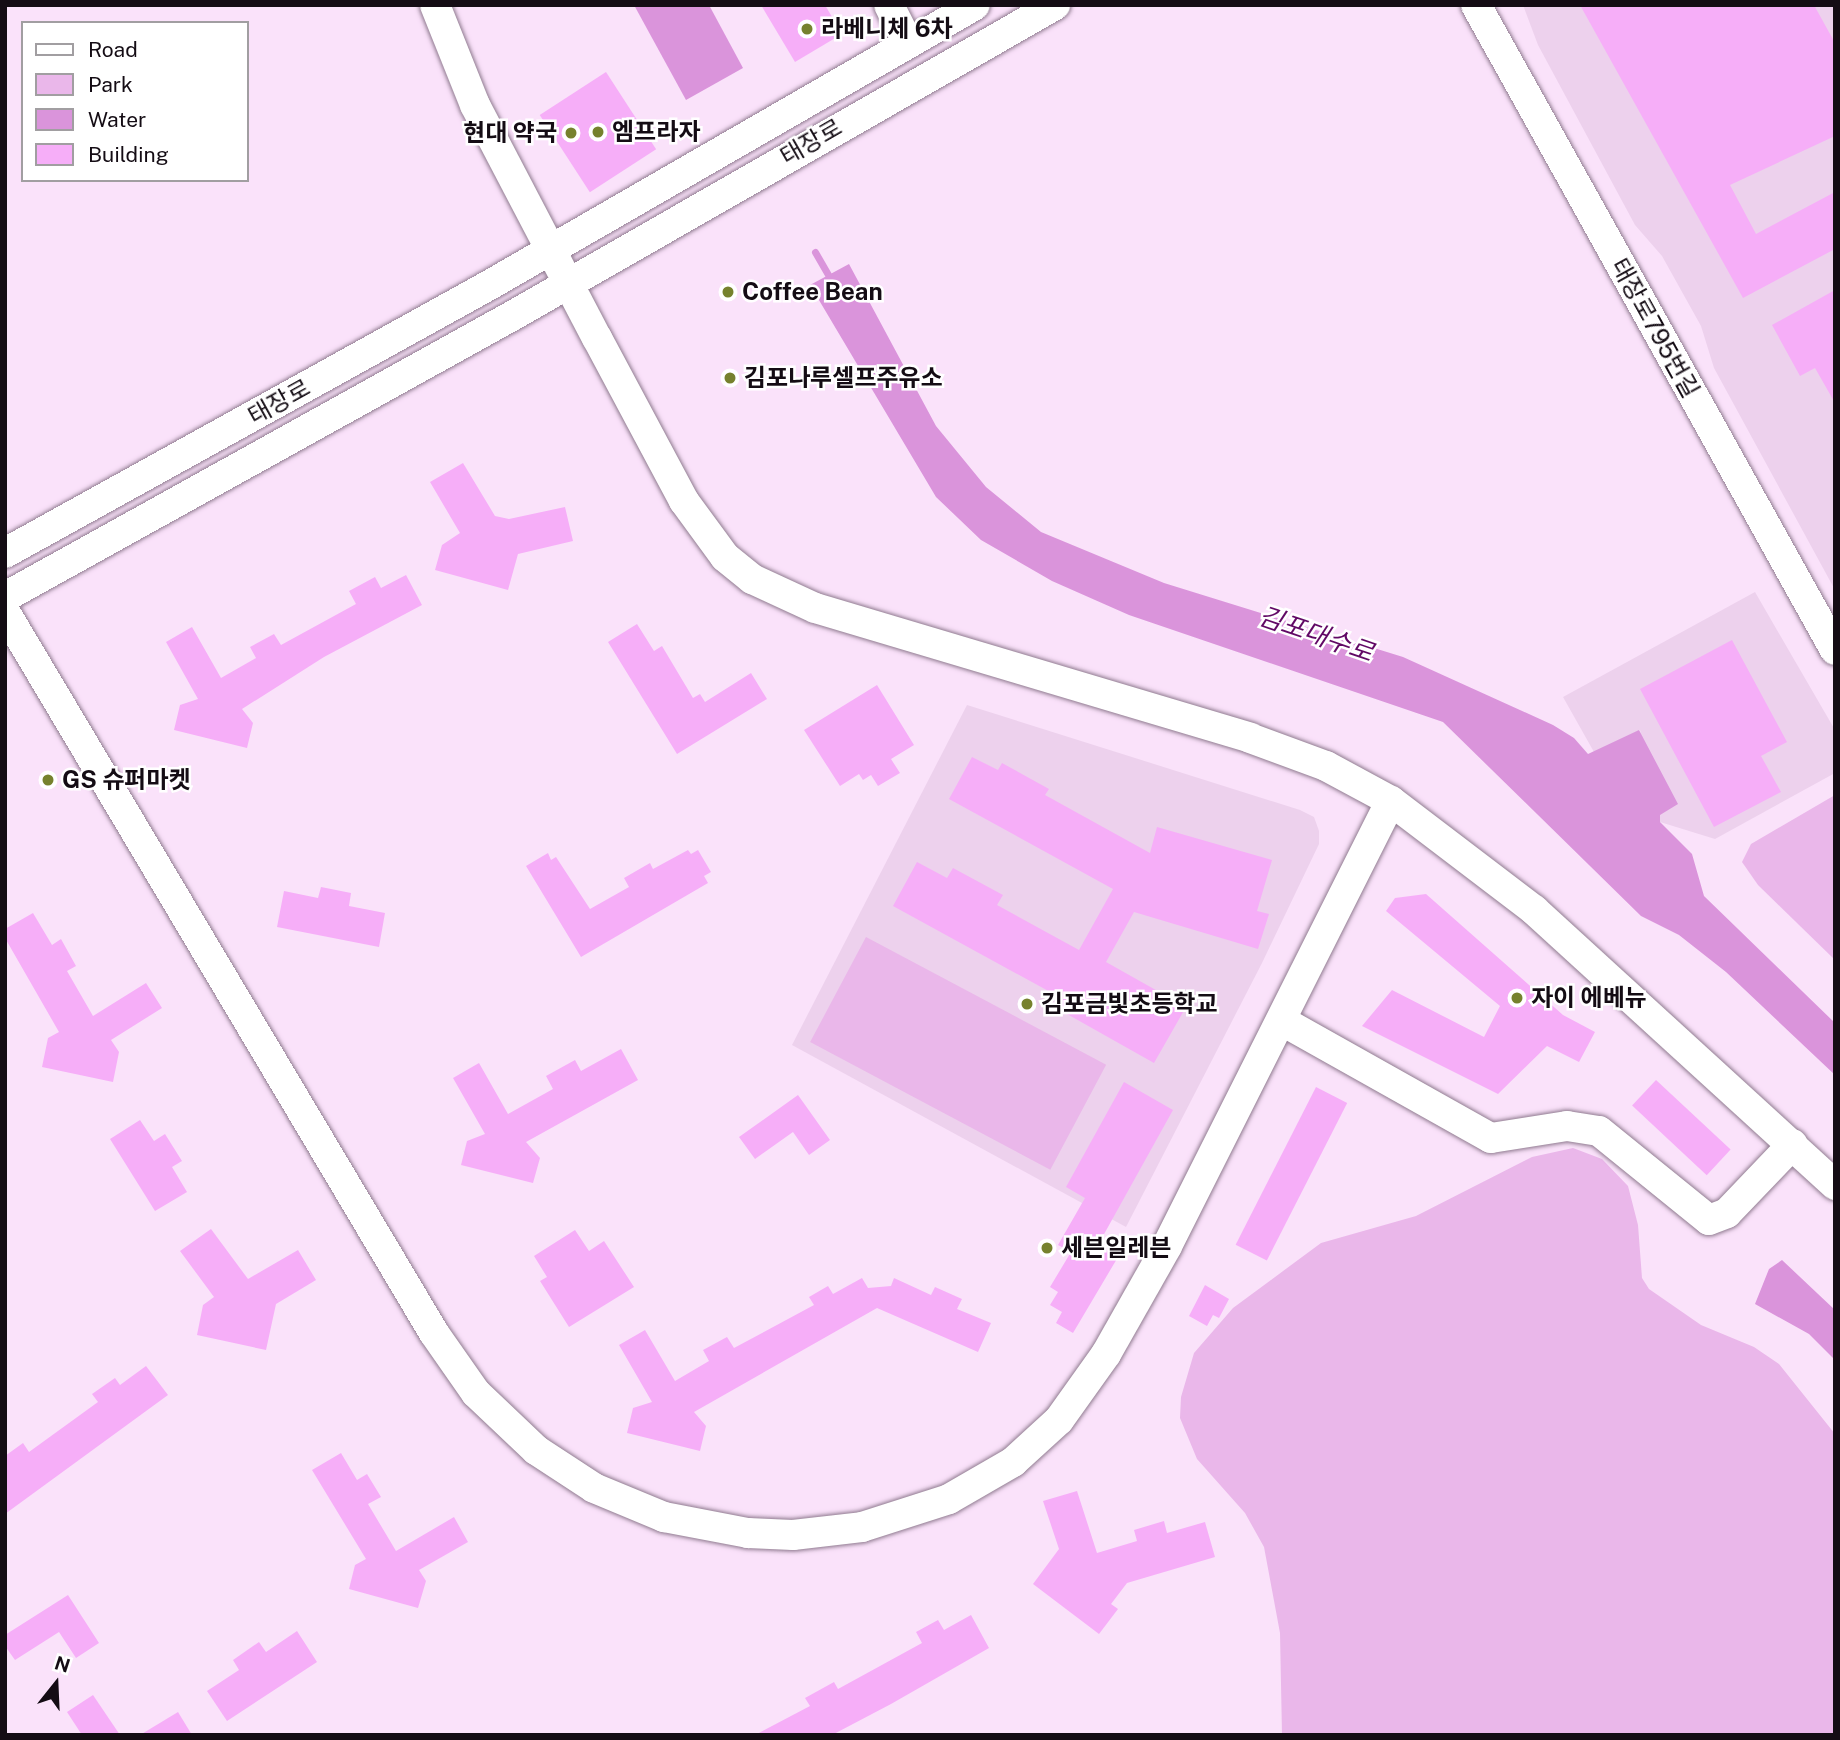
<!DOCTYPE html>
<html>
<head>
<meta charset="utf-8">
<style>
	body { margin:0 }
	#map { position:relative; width:1840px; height:1740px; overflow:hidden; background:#fae2fa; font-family:"Public Sans","Noto Sans KR",sans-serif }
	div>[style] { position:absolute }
	.built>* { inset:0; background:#edd1ed }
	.green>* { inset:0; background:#eab7ea; transform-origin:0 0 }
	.water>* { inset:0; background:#da94db }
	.stream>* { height:7px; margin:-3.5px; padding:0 3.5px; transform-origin:3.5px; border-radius:3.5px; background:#da94db }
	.building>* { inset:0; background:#f6aef8; transform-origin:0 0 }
	.roads { filter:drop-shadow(0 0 2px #907b90) drop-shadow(0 0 2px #907b90) }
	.minor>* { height:30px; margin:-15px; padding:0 15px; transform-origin:15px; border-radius:15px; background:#fff }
	.dots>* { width:19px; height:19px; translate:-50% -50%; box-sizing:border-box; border:4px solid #fff; border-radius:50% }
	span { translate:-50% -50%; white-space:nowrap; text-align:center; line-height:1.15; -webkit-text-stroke:5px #fff; paint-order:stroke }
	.poi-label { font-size:24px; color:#140c14; font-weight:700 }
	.left { translate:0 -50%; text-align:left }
	.right { translate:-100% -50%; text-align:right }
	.street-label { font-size:24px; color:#140c14 }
	.water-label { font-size:26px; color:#610865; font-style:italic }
	.frame { position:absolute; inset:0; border:7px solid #140c14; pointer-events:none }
	.legend { position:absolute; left:21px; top:21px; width:228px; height:161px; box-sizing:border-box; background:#fff; border:2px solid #a19ea1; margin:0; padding:9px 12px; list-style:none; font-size:21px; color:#140c14 }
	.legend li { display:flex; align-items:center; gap:14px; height:35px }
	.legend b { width:35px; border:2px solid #a19ea1 }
	.north { position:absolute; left:21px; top:1649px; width:70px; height:70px; -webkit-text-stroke:5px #fff; paint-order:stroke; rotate:18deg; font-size:19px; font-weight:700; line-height:28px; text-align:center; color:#140c14 }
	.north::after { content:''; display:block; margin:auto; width:24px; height:32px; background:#140c14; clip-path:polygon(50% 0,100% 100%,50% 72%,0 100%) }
</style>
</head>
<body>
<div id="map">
	<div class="built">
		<i style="clip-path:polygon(1523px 5px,1835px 5px,1835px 590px,1714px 368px,1701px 326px,1662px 256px,1635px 225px,1538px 45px)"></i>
		<i style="clip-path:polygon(1755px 592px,1835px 730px,1835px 773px,1715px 839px,1660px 822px,1640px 730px,1594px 752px,1563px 697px)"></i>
		<i style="clip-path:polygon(967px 705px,1300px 810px,1314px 817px,1319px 831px,1319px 844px,1262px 963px,1126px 1227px,792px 1045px)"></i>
	</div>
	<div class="green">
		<i style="clip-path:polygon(1835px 795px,1835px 960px,1758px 885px,1742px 862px,1751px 844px)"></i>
		<i style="left:866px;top:937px;width:272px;height:119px;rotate:28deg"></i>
		<i style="clip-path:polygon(1573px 1148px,1602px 1159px,1628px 1186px,1638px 1225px,1642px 1278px,1649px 1289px,1701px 1325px,1754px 1347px,1779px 1364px,1835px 1434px,1835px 1735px,1282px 1735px,1280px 1633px,1264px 1547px,1245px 1513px,1197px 1459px,1180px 1418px,1181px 1397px,1194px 1353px,1233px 1308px,1321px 1243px,1416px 1216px,1532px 1157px)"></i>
	</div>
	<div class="water">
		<i style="clip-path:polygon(634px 5px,709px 5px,743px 68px,686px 100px)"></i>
		<i style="clip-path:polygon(849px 264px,936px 426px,986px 487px,1041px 532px,1164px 583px,1403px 657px,1553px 725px,1574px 738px,1588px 754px,1639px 730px,1678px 804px,1660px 815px,1660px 822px,1692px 854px,1704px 896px,1835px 1023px,1835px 1075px,1726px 972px,1679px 935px,1641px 916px,1443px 722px,1129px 615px,1052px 581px,981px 540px,936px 497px,810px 285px)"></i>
		<i style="clip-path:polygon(1782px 1260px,1835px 1310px,1835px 1360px,1809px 1334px,1755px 1304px,1769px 1269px)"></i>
	</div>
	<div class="stream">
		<i style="left:815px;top:252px;width:34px;rotate:60deg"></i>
	</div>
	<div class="building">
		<i style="clip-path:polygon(761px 5px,825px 5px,842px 34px,795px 62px)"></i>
		<i style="clip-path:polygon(1580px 5px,1814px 5px,1835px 43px,1835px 136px,1730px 185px,1756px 234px,1835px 192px,1835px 249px,1743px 298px)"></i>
		<i style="left:606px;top:72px;width:92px;height:79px;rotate:57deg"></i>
		<i style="clip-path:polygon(1835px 290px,1835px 403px,1815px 368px,1800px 376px,1772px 325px)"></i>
		<i style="clip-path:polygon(463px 463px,495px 516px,509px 519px,565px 507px,573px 541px,518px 554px,508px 590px,435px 570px,442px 545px,460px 533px,430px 482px)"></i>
		<i style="clip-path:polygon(406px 575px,422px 605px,324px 657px,242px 709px,253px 723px,247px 748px,174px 730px,180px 705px,198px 699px,166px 642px,192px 627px,221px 678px,256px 658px,250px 647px,274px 634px,281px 645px,356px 604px,349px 591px,375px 577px,381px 588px)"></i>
		<i style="clip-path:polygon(637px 624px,654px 651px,662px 646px,693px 698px,700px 694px,705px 702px,751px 673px,767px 699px,677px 754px,608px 642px)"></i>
		<i style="clip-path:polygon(1732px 640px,1787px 742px,1761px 756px,1781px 792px,1714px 827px,1640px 689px)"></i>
		<i style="clip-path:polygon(877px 685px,914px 745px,891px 759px,900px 773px,878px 786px,871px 775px,863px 780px,859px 774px,840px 786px,804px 730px)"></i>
		<i style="clip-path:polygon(972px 757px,998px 770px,1002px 763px,1049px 789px,1045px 795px,1150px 853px,1157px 827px,1272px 860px,1257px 911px,1269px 914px,1258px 949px,1134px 912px,1106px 962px,1186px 1007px,1154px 1063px,1067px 1014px,1052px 993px,893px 906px,917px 862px,947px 878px,953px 868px,1003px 895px,997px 905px,1079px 950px,1113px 889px,949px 799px)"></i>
		<i style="clip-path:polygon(688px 850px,691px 854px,698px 850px,711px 872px,704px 876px,708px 883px,581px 957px,526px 866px,548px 853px,551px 860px,556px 857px,590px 909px,629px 887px,624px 878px,650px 863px,653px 869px)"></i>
		<i style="clip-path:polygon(321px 887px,351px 893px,349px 906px,385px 913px,379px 947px,277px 927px,284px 891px,318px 898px)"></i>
		<i style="clip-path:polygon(1426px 894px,1563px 1015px,1595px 1032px,1579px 1062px,1547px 1046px,1498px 1094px,1362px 1026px,1392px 990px,1484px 1037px,1500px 1006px,1386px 911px,1395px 898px)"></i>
		<i style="clip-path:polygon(33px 913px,52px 945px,61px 939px,76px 966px,67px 971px,93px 1016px,146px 983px,162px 1008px,111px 1040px,119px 1052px,113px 1082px,42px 1067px,48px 1038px,59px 1032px,5px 938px,5px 929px)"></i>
		<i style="clip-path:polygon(621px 1049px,638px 1080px,526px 1142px,540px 1158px,533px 1183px,461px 1165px,467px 1141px,485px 1134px,453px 1078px,479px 1063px,508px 1114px,553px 1089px,546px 1076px,575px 1060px,581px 1071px)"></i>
		<i style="left:1656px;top:1080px;width:102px;height:35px;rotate:43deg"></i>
		<i style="clip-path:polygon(1124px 1082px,1173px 1110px,1098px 1245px,1118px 1257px,1073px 1333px,1056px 1323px,1062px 1312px,1050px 1305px,1058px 1292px,1050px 1287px,1071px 1252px,1058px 1245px,1085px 1198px,1066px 1187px)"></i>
		<i style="left:1316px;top:1087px;width:35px;height:177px;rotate:27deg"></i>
		<i style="clip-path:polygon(798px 1095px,830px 1140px,809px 1155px,793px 1132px,755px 1159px,739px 1137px)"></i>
		<i style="clip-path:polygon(140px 1120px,154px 1141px,165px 1134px,182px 1161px,172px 1167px,187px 1192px,155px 1211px,110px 1139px)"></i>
		<i style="clip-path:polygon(211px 1229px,248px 1279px,298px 1250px,316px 1280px,276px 1304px,266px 1350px,197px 1335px,203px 1305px,214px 1297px,180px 1251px)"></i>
		<i style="clip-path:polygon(575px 1230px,589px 1251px,604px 1241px,634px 1287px,569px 1327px,540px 1281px,547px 1277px,534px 1256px)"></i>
		<i style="clip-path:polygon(862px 1278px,868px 1288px,891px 1286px,894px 1278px,931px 1295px,935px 1287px,962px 1299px,957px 1309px,991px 1323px,978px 1352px,877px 1308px,694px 1412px,706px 1426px,700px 1451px,627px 1433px,633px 1408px,652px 1402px,619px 1345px,645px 1330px,675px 1381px,709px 1361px,703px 1350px,727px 1337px,734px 1348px,814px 1305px,809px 1297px,828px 1286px,833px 1294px)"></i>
		<i style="clip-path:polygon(1205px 1285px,1229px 1299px,1219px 1318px,1213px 1315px,1207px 1326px,1189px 1316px)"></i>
		<i style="clip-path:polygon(146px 1366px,168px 1395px,5px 1514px,5px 1456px,23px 1443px,29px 1452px,98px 1402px,92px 1394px,115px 1378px,120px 1385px)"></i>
		<i style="clip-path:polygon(341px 1453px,357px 1480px,367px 1474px,381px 1497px,368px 1504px,396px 1551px,454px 1517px,468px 1542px,419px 1570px,426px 1581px,418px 1608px,349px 1589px,355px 1565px,366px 1559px,312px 1470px)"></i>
		<i style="clip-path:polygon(1077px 1491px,1097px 1553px,1137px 1541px,1134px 1530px,1164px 1521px,1167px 1533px,1205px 1522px,1215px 1557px,1127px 1583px,1111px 1604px,1118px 1609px,1099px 1634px,1033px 1584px,1059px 1549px,1043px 1501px)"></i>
		<i style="clip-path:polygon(68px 1595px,99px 1643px,76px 1658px,59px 1632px,15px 1660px,5px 1646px,5px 1635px)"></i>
		<i style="clip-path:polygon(971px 1615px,989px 1648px,891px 1704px,832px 1735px,755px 1735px,810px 1706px,805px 1698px,834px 1682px,838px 1689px,922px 1643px,916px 1632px,938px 1620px,944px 1630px)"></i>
		<i style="clip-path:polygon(297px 1631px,317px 1662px,227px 1721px,207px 1691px,239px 1670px,233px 1660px,259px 1642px,266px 1652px)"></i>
		<i style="clip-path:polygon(93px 1695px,120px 1735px,82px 1735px,67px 1712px)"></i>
		<i style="clip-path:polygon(178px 1712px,192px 1735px,140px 1735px)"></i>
	</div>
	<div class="roads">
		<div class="minor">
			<i style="left:435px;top:5px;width:108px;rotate:68.2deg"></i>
			<i style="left:475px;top:105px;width:263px;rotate:62.4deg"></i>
			<i style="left:597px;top:338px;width:185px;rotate:61.9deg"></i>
			<i style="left:684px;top:501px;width:69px;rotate:53.8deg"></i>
			<i style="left:725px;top:557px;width:35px;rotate:39deg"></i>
			<i style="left:752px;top:579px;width:69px;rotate:24.7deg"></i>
			<i style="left:815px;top:608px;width:454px;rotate:16.6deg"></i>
			<i style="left:1250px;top:738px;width:81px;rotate:20.2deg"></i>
			<i style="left:1326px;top:766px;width:74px;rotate:28.3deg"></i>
			<i style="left:1391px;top:801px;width:180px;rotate:37.3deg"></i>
			<i style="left:1534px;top:910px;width:408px;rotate:42.4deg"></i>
			<i style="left:889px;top:5px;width:42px;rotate:63.4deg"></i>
			<i style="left:1476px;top:5px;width:738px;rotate:60.9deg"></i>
			<i style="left:5px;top:553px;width:558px;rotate:-28.95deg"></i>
			<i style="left:493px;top:283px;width:556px;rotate:-29.97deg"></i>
			<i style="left:5px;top:597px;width:580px;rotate:-29deg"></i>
			<i style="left:512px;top:316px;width:626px;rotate:-29.8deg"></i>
			<i style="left:5px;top:612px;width:839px;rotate:59.25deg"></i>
			<i style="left:434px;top:1333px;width:73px;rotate:55deg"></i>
			<i style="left:476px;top:1393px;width:83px;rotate:43.5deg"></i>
			<i style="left:536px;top:1450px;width:69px;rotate:33.2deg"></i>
			<i style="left:594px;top:1488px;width:76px;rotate:22.5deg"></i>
			<i style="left:664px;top:1517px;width:86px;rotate:10.8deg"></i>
			<i style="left:748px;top:1533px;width:45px;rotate:2.5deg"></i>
			<i style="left:793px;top:1535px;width:69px;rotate:-6.6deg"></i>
			<i style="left:862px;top:1527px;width:91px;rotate:-17.8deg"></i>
			<i style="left:949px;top:1499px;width:74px;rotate:-30deg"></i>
			<i style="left:1013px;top:1462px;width:62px;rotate:-42.4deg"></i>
			<i style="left:1059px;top:1420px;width:81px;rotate:-54.5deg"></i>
			<i style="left:1106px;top:1354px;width:124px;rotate:-60.5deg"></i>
			<i style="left:1167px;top:1246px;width:498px;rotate:-63.3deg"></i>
			<i style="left:1284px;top:1022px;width:237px;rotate:29.3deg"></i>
			<i style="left:1491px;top:1138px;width:77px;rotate:-9deg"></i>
			<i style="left:1567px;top:1126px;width:32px;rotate:9deg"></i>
			<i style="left:1599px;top:1131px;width:141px;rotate:39deg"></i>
			<i style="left:1709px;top:1220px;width:19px;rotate:-21deg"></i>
			<i style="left:1727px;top:1213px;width:95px;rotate:-46.3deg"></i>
		</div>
	</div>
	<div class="dots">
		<i style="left:807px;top:29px;background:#76812d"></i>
		<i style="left:598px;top:132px;background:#76812d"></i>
		<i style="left:571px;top:133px;background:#76812d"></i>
		<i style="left:728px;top:292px;background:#76812d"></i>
		<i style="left:730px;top:378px;background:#76812d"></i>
		<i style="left:48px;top:780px;background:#76812d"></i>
		<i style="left:1517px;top:998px;background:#76812d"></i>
		<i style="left:1027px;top:1004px;background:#76812d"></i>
		<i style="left:1047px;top:1248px;background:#76812d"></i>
	</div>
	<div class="poi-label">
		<span class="left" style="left:821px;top:29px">라베니체 6차</span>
		<span class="left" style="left:612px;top:132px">엠프라자</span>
		<span class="right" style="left:557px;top:133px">현대 약국</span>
		<span class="left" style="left:742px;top:292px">Coffee Bean</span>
		<span class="left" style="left:744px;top:378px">김포나루셀프주유소</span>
		<span class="left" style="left:62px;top:780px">GS 슈퍼마켓</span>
		<span class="left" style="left:1531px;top:998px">자이 에베뉴</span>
		<span class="left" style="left:1041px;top:1004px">김포금빛초등학교</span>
		<span class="left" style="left:1061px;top:1248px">세븐일레븐</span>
	</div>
	<div class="street-label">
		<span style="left:811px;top:142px;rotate:-30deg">태장로</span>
		<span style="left:1655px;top:328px;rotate:61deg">태장로795번길</span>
		<span style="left:279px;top:402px;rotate:-29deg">태장로</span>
	</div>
	<div class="water-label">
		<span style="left:1316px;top:634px;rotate:19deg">김포대수로</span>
	</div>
	<div class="frame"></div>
	<ul class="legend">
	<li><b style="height:9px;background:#fff"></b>Road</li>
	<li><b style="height:19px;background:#eab7ea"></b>Park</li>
	<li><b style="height:19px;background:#da94db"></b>Water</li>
	<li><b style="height:19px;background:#f6aef8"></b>Building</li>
	</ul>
	<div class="north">N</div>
</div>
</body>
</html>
